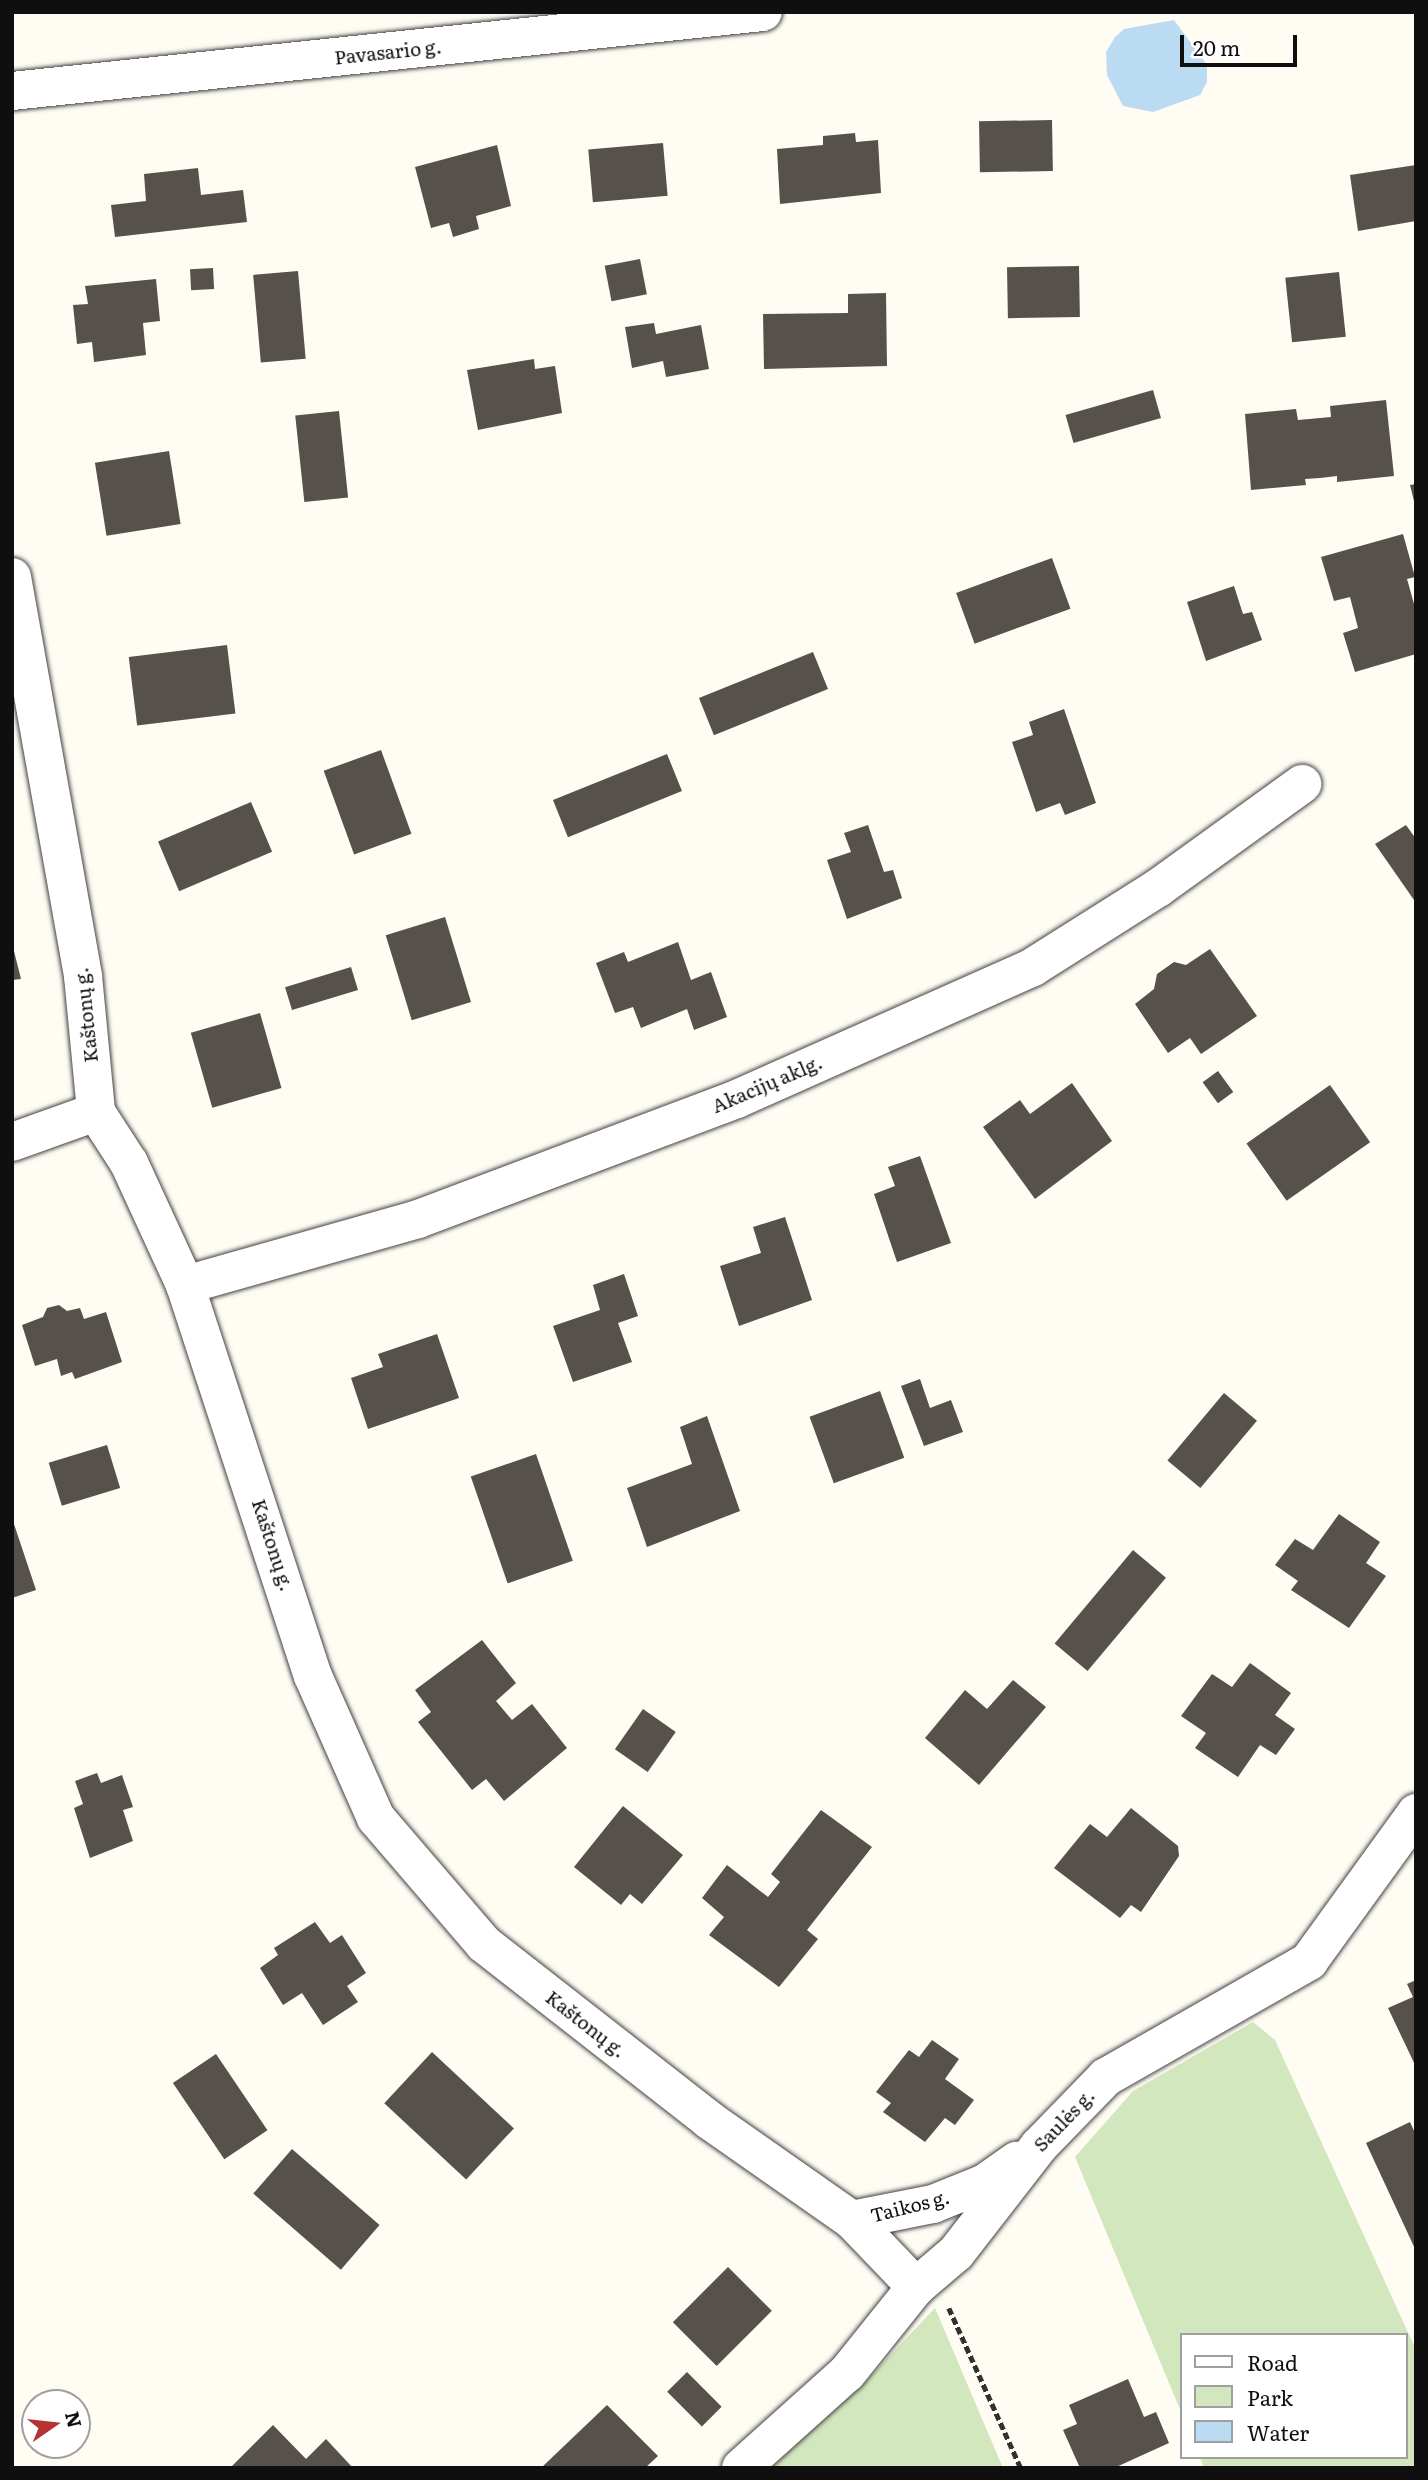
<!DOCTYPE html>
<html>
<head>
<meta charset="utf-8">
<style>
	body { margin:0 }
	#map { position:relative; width:1428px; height:2480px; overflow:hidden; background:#fefcf3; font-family:Literata,serif }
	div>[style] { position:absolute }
	.green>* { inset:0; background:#d2e7be }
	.water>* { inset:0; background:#bbdbf2 }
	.building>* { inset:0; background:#57514c; transform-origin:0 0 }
	.path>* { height:4.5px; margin-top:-2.25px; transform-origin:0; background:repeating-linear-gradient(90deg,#313131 0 7px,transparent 0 10.5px) }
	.roads { filter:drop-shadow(0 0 2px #424242) drop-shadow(0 0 2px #424242) }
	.street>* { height:38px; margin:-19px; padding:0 19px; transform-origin:19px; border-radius:19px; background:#fff }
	span { translate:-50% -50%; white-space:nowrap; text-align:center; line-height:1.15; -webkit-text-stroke:7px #fff; paint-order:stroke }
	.street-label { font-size:19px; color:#0f0f0f }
	.frame { position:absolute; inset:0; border:14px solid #0f0f0f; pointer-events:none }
	.legend { position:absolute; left:1180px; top:2333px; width:228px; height:126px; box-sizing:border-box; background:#fff; border:2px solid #9f9f9f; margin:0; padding:9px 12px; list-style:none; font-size:21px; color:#0f0f0f }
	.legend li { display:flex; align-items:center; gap:14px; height:35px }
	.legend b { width:35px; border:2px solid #9f9f9f }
	.north { position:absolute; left:21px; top:2389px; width:70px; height:70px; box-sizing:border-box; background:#fff; border:2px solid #9f9f9f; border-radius:50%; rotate:76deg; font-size:19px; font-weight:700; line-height:28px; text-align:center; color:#0f0f0f }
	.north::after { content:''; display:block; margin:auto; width:24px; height:32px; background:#b53233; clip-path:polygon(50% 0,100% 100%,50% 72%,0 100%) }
	.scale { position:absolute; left:1180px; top:35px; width:117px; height:32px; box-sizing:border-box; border:4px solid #0f0f0f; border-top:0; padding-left:9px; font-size:21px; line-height:24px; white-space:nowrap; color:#0f0f0f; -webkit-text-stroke:5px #fff; paint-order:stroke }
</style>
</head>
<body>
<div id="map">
	<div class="green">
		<i style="clip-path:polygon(1253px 2022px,1275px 2040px,1416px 2350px,1416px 2468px,1204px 2468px,1200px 2457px,1405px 2457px,1405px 2335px,1181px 2335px,1181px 2412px,1075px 2157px,1133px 2091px)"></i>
		<i style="clip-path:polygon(935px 2308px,1003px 2468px,771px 2468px,867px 2380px)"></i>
	</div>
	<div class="water">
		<i style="clip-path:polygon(1174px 20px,1207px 65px,1207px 82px,1200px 95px,1153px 112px,1123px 106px,1107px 75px,1106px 52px,1115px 37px,1124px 29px)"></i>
	</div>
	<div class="building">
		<i style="left:1052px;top:120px;width:51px;height:73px;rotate:89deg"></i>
		<i style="clip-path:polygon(855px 133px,856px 142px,878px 140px,881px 193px,780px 204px,777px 149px,823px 145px,823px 136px)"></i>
		<i style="left:663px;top:143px;width:53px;height:75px;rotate:85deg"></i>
		<i style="clip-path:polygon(497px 145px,511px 206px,476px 216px,479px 229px,453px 237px,449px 223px,431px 228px,415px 167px)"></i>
		<i style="clip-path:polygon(1416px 165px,1416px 221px,1358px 231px,1350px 175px)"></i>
		<i style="clip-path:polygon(198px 168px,201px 195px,243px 190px,247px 222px,115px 237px,111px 205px,146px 201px,144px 174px)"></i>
		<i style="left:640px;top:259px;width:36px;height:36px;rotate:79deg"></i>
		<i style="left:1079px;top:266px;width:51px;height:72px;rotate:89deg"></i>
		<i style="left:213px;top:268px;width:21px;height:23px;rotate:87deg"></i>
		<i style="left:298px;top:271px;width:88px;height:45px;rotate:85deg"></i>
		<i style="left:1339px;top:272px;width:65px;height:54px;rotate:84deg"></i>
		<i style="clip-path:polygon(156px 279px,160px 321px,143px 323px,146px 355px,94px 362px,92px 342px,77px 344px,73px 305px,88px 304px,85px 286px)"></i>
		<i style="clip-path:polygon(886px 293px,887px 366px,764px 369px,763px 314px,848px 313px,848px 294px)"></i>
		<i style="clip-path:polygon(654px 323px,656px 334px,701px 325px,709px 369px,666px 377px,663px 361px,632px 368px,625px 327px)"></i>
		<i style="clip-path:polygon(534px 359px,535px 369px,555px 366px,562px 413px,478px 430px,467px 370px)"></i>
		<i style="left:1153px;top:390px;width:29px;height:91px;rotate:74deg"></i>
		<i style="clip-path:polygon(1386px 400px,1394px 476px,1337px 482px,1337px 476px,1320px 478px,1305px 479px,1306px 485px,1251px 490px,1245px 414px,1296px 409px,1298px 420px,1331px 417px,1330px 406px)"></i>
		<i style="left:339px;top:411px;width:87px;height:44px;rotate:84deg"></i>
		<i style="left:169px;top:451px;width:74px;height:75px;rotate:81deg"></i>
		<i style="clip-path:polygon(1416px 484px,1416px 505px,1415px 505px,1410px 485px)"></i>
		<i style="clip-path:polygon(1403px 534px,1415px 577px,1407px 579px,1416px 611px,1416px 654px,1355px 672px,1343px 633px,1358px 628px,1350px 597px,1334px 601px,1321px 557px)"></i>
		<i style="left:1052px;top:558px;width:54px;height:102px;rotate:70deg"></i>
		<i style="clip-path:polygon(1234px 586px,1243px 614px,1252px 612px,1262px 640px,1206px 661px,1187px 602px)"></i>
		<i style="left:227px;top:645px;width:69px;height:99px;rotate:83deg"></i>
		<i style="left:813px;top:652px;width:40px;height:123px;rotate:68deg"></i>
		<i style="clip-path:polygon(1064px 709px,1096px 803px,1065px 815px,1060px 803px,1036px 812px,1012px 742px,1033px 735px,1029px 722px)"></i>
		<i style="left:381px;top:750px;width:89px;height:61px;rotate:70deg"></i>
		<i style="left:667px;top:754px;width:40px;height:123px;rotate:68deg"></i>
		<i style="left:251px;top:802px;width:54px;height:101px;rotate:67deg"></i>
		<i style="clip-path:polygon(868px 825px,884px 872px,893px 870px,902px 898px,847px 919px,827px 860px,851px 852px,844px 833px)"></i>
		<i style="clip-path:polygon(1406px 825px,1416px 839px,1414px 900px,1375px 844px)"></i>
		<i style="left:445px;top:917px;width:89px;height:62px;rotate:73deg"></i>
		<i style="clip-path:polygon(678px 942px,691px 980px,711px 972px,727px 1017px,694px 1030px,687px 1009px,641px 1028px,633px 1007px,615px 1013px,596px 963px,624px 952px,628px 962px)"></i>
		<i style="clip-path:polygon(12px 943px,21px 979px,12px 980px)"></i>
		<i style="clip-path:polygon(1210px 949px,1257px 1016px,1201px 1054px,1190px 1038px,1168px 1053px,1135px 1004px,1154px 989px,1157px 974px,1174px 962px,1186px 965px)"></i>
		<i style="left:351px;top:967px;width:24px;height:69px;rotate:73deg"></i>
		<i style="left:260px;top:1013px;width:78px;height:72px;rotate:74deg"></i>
		<i style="left:1218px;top:1071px;width:26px;height:19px;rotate:54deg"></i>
		<i style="clip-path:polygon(1072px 1083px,1112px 1141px,1035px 1199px,983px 1127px,1020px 1100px,1030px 1114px)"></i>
		<i style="left:1330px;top:1085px;width:70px;height:102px;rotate:55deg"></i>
		<i style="clip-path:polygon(920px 1156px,951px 1243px,897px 1262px,874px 1194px,895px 1186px,888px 1167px)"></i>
		<i style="clip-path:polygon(785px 1217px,812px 1300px,739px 1326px,720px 1266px,761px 1253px,753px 1227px)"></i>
		<i style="clip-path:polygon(624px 1274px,638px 1316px,618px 1323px,632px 1362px,573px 1382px,553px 1326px,600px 1310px,593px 1285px)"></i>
		<i style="clip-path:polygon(59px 1305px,67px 1311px,80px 1308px,84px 1319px,106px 1312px,122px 1362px,75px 1379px,72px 1372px,61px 1376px,57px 1359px,35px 1366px,22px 1325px,43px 1317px,47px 1308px)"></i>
		<i style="clip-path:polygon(437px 1334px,459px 1398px,368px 1429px,351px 1378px,383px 1367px,378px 1354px)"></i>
		<i style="clip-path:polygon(920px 1379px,930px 1408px,951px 1400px,963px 1432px,924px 1446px,901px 1386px)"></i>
		<i style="left:880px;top:1391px;width:71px;height:75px;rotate:70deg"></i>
		<i style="left:1224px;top:1393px;width:43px;height:88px;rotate:40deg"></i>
		<i style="clip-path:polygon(707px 1416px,740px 1511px,647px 1547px,627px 1488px,692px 1464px,680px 1427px)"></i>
		<i style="left:107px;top:1445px;width:45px;height:61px;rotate:73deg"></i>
		<i style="left:536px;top:1454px;width:113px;height:69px;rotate:71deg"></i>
		<i style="clip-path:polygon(1339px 1514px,1380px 1542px,1366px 1563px,1386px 1576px,1349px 1628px,1291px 1590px,1298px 1581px,1275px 1565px,1295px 1539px,1313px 1550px)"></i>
		<i style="clip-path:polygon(13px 1521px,36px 1590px,12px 1598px,12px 1522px)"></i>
		<i style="left:1133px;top:1550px;width:43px;height:122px;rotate:40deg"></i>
		<i style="clip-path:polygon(482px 1640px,516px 1683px,496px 1701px,512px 1720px,532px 1704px,567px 1748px,504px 1801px,486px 1779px,472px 1790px,418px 1722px,431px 1712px,415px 1690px)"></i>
		<i style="clip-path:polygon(1250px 1663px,1291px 1693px,1275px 1715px,1295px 1729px,1276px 1755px,1260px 1745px,1238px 1777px,1195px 1748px,1206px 1733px,1181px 1716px,1212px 1674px,1232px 1687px)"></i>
		<i style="clip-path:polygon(1013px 1680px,1046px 1707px,979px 1785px,925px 1738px,965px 1690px,987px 1709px)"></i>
		<i style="left:643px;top:1709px;width:40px;height:49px;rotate:35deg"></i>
		<i style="clip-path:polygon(97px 1773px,101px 1783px,122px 1775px,133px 1807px,123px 1810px,133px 1841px,90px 1858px,74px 1808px,83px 1804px,75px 1781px)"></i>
		<i style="clip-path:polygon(623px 1806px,683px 1855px,642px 1904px,630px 1894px,621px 1905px,574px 1867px)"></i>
		<i style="clip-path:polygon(1131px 1808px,1178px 1846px,1179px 1856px,1141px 1912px,1131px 1905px,1120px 1918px,1054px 1868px,1090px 1824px,1107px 1837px)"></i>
		<i style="clip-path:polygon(821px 1810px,872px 1847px,807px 1930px,818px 1939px,779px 1987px,709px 1935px,724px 1917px,702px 1898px,727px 1865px,768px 1897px,780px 1882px,771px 1874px)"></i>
		<i style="clip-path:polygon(315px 1922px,330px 1943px,342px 1935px,366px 1973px,347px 1986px,358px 2002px,323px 2025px,302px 1993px,283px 2005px,260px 1968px,278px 1955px,274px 1948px)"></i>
		<i style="clip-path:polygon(1416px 1980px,1416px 2067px,1388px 2008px,1413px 1997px,1407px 1984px)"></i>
		<i style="clip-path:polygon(932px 2040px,959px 2059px,945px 2079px,974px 2100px,955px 2125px,945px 2118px,925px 2142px,883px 2112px,891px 2103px,876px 2092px,909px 2050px,919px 2057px)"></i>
		<i style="left:432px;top:2052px;width:112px;height:70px;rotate:43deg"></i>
		<i style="left:216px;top:2054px;width:92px;height:52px;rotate:56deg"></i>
		<i style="clip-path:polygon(1410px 2122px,1416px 2135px,1416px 2251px,1366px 2143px)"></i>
		<i style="left:292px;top:2149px;width:116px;height:59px;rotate:41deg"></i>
		<i style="left:728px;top:2267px;width:62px;height:78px;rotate:45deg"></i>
		<i style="left:687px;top:2372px;width:49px;height:28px;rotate:45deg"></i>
		<i style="clip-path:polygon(1128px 2379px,1144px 2417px,1156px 2412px,1169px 2443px,1114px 2468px,1080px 2468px,1063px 2430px,1077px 2424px,1069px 2405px)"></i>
		<i style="clip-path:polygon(607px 2405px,658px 2456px,645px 2468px,541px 2468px)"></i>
		<i style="clip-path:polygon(273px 2425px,306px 2459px,326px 2439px,353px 2468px,230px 2468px)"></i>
	</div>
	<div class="path">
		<i style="left:949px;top:2308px;width:175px;rotate:65.8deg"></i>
	</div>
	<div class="roads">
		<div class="street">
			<i style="left:12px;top:91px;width:755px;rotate:-6.01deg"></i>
			<i style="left:12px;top:577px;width:405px;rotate:79.9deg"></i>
			<i style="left:83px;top:976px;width:137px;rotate:84.5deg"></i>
			<i style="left:96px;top:1112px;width:61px;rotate:57.1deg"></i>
			<i style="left:129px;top:1163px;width:134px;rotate:65.3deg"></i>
			<i style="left:185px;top:1285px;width:411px;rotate:71.9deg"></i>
			<i style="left:313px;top:1676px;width:155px;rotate:66.1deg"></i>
			<i style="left:376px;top:1818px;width:166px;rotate:49.4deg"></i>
			<i style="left:484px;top:1944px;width:286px;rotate:38deg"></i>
			<i style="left:709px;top:2120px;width:174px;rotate:35deg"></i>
			<i style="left:852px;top:2220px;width:93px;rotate:46.3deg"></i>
			<i style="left:12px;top:1142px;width:89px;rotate:-19.7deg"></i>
			<i style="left:185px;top:1285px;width:242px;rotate:-15.8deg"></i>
			<i style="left:418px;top:1219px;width:341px;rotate:-20.6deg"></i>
			<i style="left:737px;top:1099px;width:324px;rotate:-24deg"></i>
			<i style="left:1033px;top:967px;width:148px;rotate:-32.3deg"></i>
			<i style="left:1158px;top:888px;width:178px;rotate:-35.8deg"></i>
			<i style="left:852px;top:2220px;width:83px;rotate:-11.2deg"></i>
			<i style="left:933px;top:2204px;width:56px;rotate:-22deg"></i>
			<i style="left:985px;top:2183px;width:39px;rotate:-35deg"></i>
			<i style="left:741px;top:2468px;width:142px;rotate:-41.9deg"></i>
			<i style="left:847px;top:2373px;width:110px;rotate:-51.3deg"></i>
			<i style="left:916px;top:2287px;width:52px;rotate:-40.4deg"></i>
			<i style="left:956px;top:2253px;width:135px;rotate:-52.2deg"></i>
			<i style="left:1039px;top:2146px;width:96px;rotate:-45.8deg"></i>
			<i style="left:1106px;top:2077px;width:234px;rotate:-29.7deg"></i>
			<i style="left:1309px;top:1961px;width:183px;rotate:-54.1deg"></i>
		</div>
	</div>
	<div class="street-label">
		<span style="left:388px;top:52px;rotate:-6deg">Pavasario g.</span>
		<span style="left:86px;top:1015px;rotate:-96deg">Kaštonų g.</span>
		<span style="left:767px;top:1084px;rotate:-23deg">Akacijų aklg.</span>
		<span style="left:273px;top:1545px;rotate:72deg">Kaštonų g.</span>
		<span style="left:586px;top:2024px;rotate:38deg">Kaštonų g.</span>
		<span style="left:1064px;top:2120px;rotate:-46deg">Saulės g.</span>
		<span style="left:910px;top:2206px;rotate:-14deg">Taikos g.</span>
	</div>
	<div class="frame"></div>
	<ul class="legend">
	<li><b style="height:9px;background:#fff"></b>Road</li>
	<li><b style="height:19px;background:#d2e7be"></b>Park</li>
	<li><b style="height:19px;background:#bbdbf2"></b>Water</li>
	</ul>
	<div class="north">N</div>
	<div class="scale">20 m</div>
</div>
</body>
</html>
